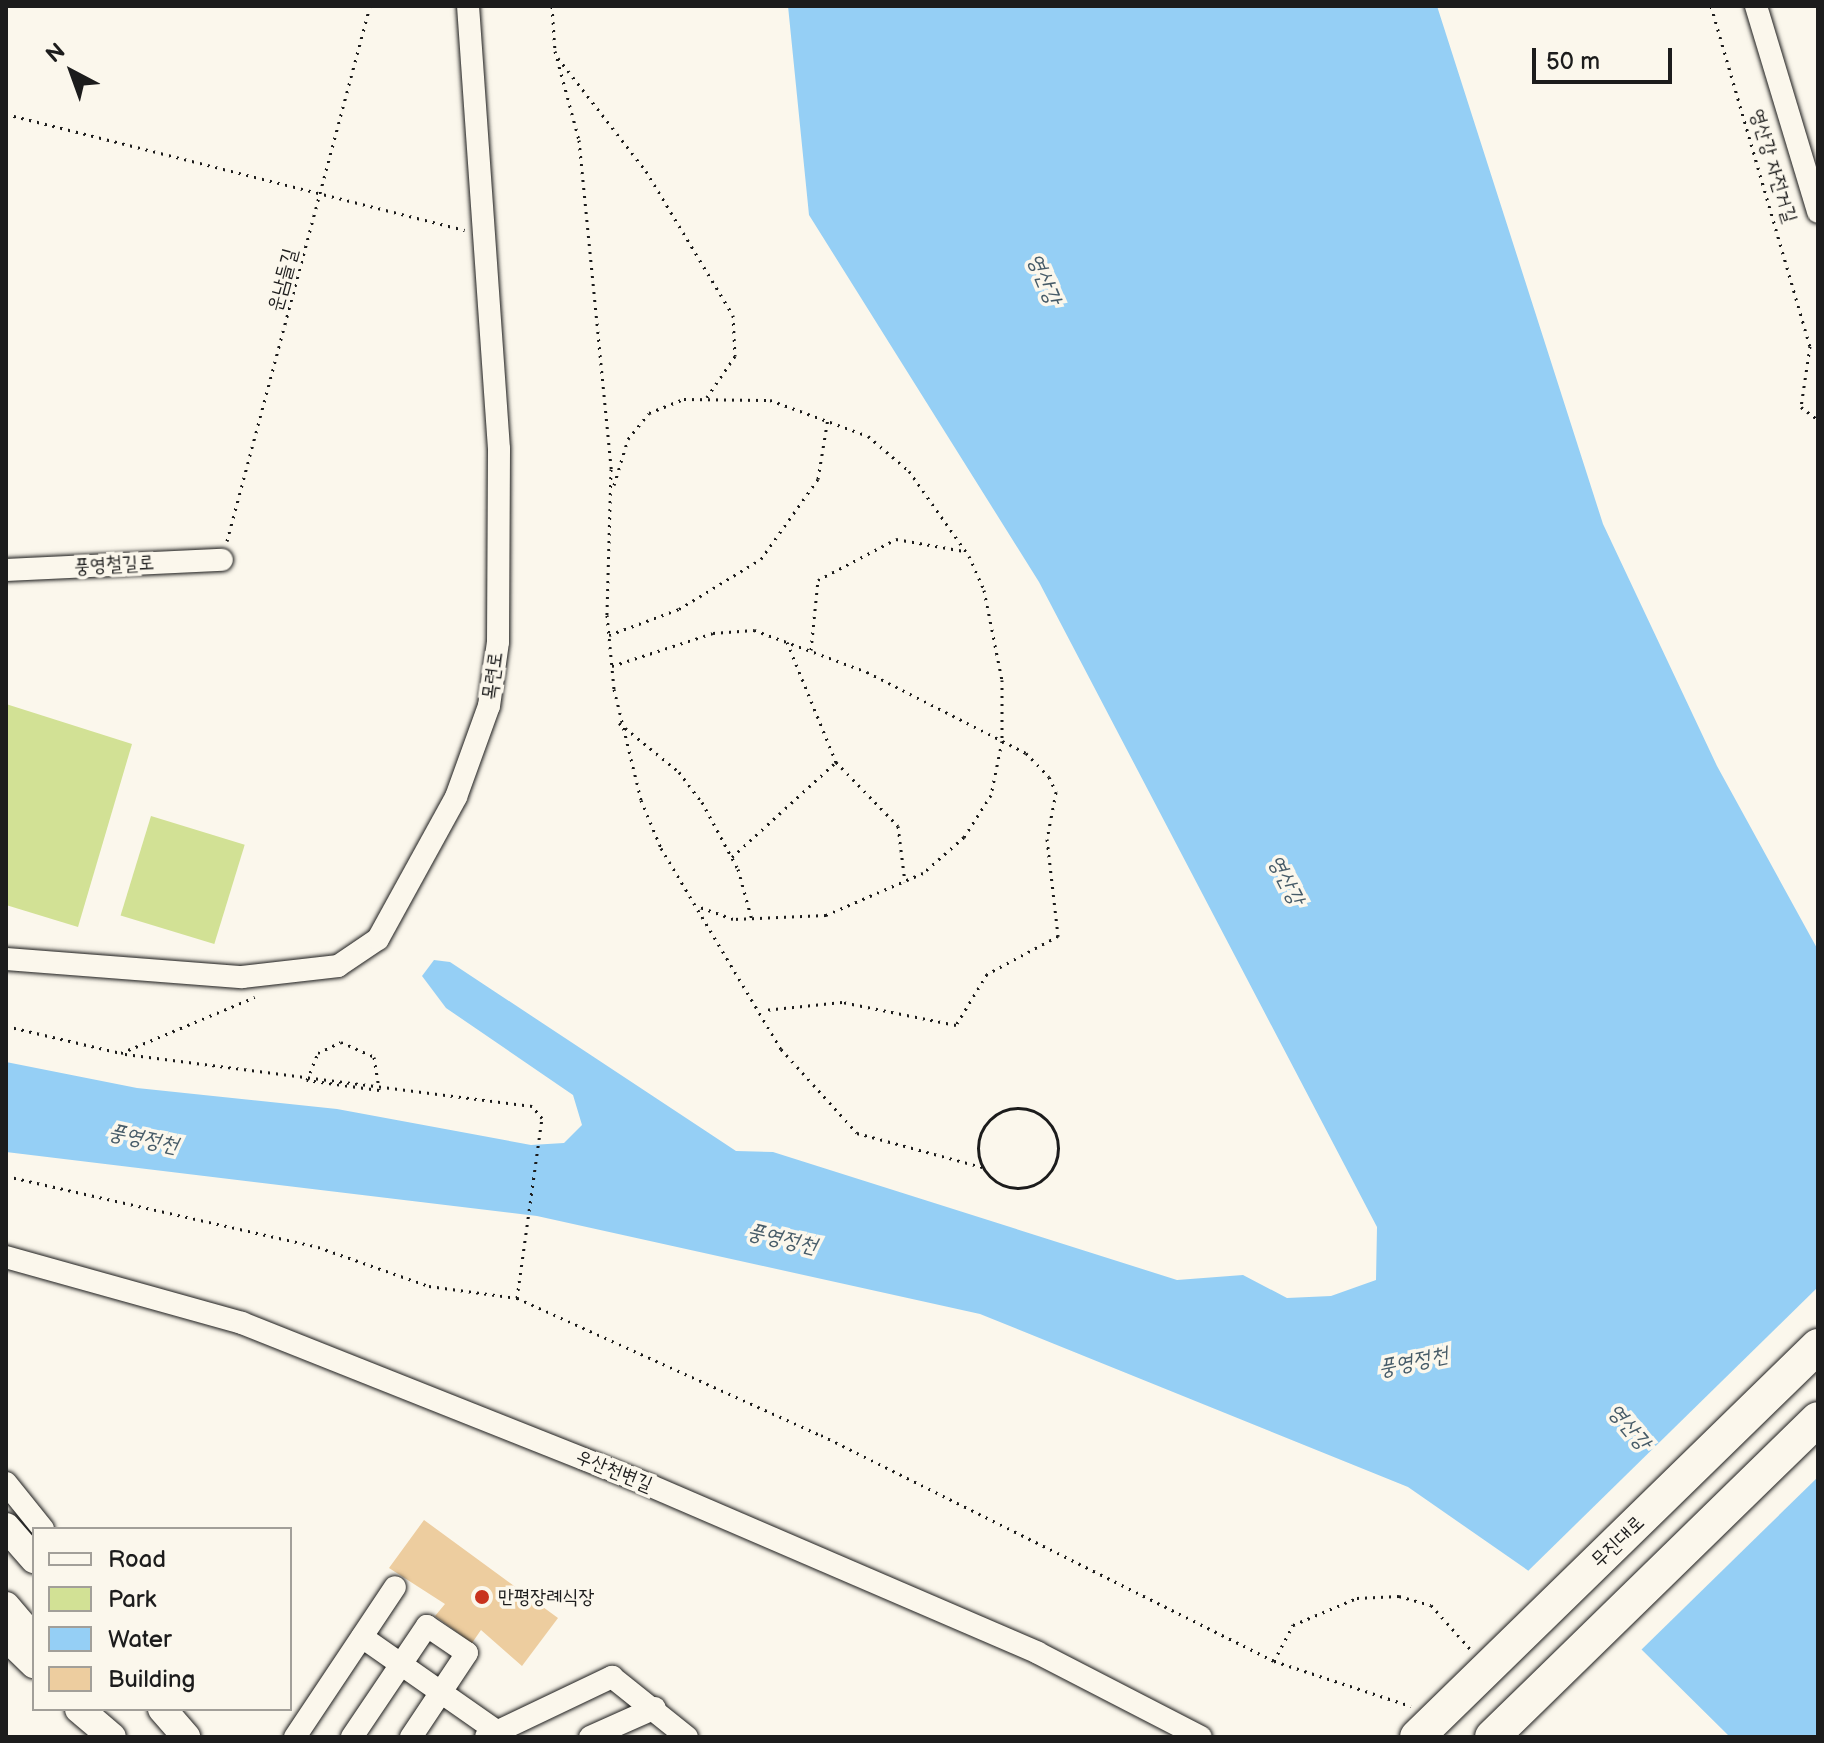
<!DOCTYPE html>
<html>
<head>
<meta charset="utf-8">
<style>
	body { margin:0 }
	#map { position:relative; width:1824px; height:1743px; overflow:hidden; background:#fbf7ec; font-family:"Balsamiq Sans","Poor Story",sans-serif }
	div>[style] { position:absolute }
	.green>* { inset:0; background:#d2e195; transform-origin:0 0 }
	.water>* { inset:0; background:#95cff5 }
	.pier>* { inset:0; background:#fbf7ec }
	.building>* { inset:0; background:#edcd9f }
	.path>* { height:3px; margin-top:-1.5px; transform-origin:0; background:repeating-linear-gradient(90deg,#1c1c1c 0 2px,transparent 0 8px) }
	.path>.ring { margin:-1.5px; padding:0; box-sizing:content-box; background:none; border:3px solid #1c1c1c; border-radius:50% }
	.roads { filter:drop-shadow(0 0 2px #1c1c1c) drop-shadow(0 0 2px #1c1c1c) }
	.minor>* { height:22px; margin:-11px; padding:0 11px; transform-origin:11px; border-radius:11px; background:#fbf7ec }
	.major>* { height:28px; margin:-14px; padding:0 14px; transform-origin:14px; border-radius:14px; background:#fbf7ec }
	.bridges { filter:drop-shadow(0 0 2px #1c1c1c) drop-shadow(0 0 2px #1c1c1c) }
	.highway-bridge>* { height:34px; margin:-17px; padding:0 17px; transform-origin:17px; border-radius:17px; background:#fbf7ec }
	.dots>* { width:22px; height:22px; translate:-50% -50%; box-sizing:border-box; border:4px solid #fbf7ec; border-radius:50% }
	span { translate:-50% -50%; white-space:nowrap; text-align:center; line-height:1.15; -webkit-text-stroke:7px #fbf7ec; paint-order:stroke }
	.street-label { font-size:20px; color:#1c1c1c }
	.poi-label { font-size:20px; color:#1c1c1c }
	.left { translate:0 -50%; text-align:left }
	.water-label { font-size:22px; color:#465b68; font-style:italic }
	.frame { position:absolute; inset:0; border:8px solid #1c1c1c; pointer-events:none }
	.legend { position:absolute; left:32px; top:1527px; width:260px; height:184px; box-sizing:border-box; background:#fbf7ec; border:2px solid #a29f99; margin:0; padding:10px 14px; list-style:none; font-size:24px; color:#1c1c1c }
	.legend li { display:flex; align-items:center; gap:16px; height:40px }
	.legend b { width:40px; border:2px solid #a29f99 }
	.north { position:absolute; left:32px; top:32px; width:80px; height:80px; -webkit-text-stroke:6px #fbf7ec; paint-order:stroke; rotate:319deg; font-size:22px; font-weight:700; line-height:32px; text-align:center; color:#1c1c1c }
	.north::after { content:''; display:block; margin:auto; width:28px; height:36px; background:#1c1c1c; clip-path:polygon(50% 0,100% 100%,50% 72%,0 100%) }
	.scale { position:absolute; left:1532px; top:48px; width:140px; height:36px; box-sizing:border-box; border:4px solid #1c1c1c; border-top:0; padding-left:10px; font-size:24px; line-height:28px; white-space:nowrap; color:#1c1c1c; -webkit-text-stroke:6px #fbf7ec; paint-order:stroke }
</style>
</head>
<body>
<div id="map">
	<div class="green">
		<i style="clip-path:polygon(6px 704px,132px 744px,78px 927px,6px 905px)"></i>
		<i style="left:151px;top:816px;width:98px;height:104px;rotate:17deg"></i>
	</div>
	<div class="water">
		<i style="clip-path:polygon(788px 6px,1437px 6px,1603px 524px,1717px 766px,1818px 950px,1818px 1737px,1730px 1737px,1641px 1649px,1408px 1487px,980px 1314px,537px 1216px,6px 1152px,6px 1062px,137px 1088px,337px 1109px,531px 1145px,564px 1143px,582px 1125px,573px 1095px,446px 1008px,422px 976px,434px 960px,450px 962px,736px 1151px,773px 1152px,1177px 1280px,1243px 1275px,1287px 1298px,1331px 1296px,1376px 1280px,1377px 1227px,1039px 582px,809px 215px)"></i>
	</div>
	<div class="pier">
		<i style="clip-path:polygon(1818px 1287px,1818px 1477px,1639px 1652px,1526px 1573px)"></i>
	</div>
	<div class="building">
		<i style="clip-path:polygon(424px 1520px,558px 1618px,522px 1666px,481px 1630px,472px 1643px,435px 1616px,445px 1604px,389px 1568px)"></i>
	</div>
	<div class="path">
		<i style="left:552px;top:6px;width:45px;rotate:86.2deg"></i>
		<i style="left:555px;top:51px;width:92px;rotate:74.9deg"></i>
		<i style="left:579px;top:140px;width:331px;rotate:84.4deg"></i>
		<i style="left:611px;top:469px;width:146px;rotate:91.6deg"></i>
		<i style="left:607px;top:615px;width:74px;rotate:84.6deg"></i>
		<i style="left:614px;top:689px;width:114px;rotate:76.3deg"></i>
		<i style="left:641px;top:800px;width:52px;rotate:67.4deg"></i>
		<i style="left:661px;top:848px;width:234px;rotate:59.2deg"></i>
		<i style="left:781px;top:1049px;width:113px;rotate:47.9deg"></i>
		<i style="left:857px;top:1133px;width:130px;rotate:15.2deg"></i>
		<i style="left:1711px;top:6px;width:354px;rotate:73.8deg"></i>
		<i style="left:1810px;top:346px;width:62px;rotate:98.4deg"></i>
		<i style="left:1801px;top:407px;width:21px;rotate:37deg"></i>
		<i style="left:558px;top:58px;width:143px;rotate:52.1deg"></i>
		<i style="left:646px;top:171px;width:168px;rotate:58.9deg"></i>
		<i style="left:733px;top:315px;width:41px;rotate:87.2deg"></i>
		<i style="left:735px;top:356px;width:50px;rotate:124.3deg"></i>
		<i style="left:6px;top:114px;width:473px;rotate:14.2deg"></i>
		<i style="left:614px;top:485px;width:48px;rotate:-73.1deg"></i>
		<i style="left:628px;top:439px;width:33px;rotate:-51deg"></i>
		<i style="left:649px;top:413px;width:38px;rotate:-22deg"></i>
		<i style="left:684px;top:399px;width:86px;rotate:0.7deg"></i>
		<i style="left:770px;top:400px;width:104px;rotate:20.2deg"></i>
		<i style="left:868px;top:436px;width:54px;rotate:40.5deg"></i>
		<i style="left:909px;top:471px;width:104px;rotate:54.8deg"></i>
		<i style="left:969px;top:556px;width:37px;rotate:66deg"></i>
		<i style="left:984px;top:590px;width:92px;rotate:78.7deg"></i>
		<i style="left:1002px;top:680px;width:61px;rotate:90deg"></i>
		<i style="left:1002px;top:741px;width:55px;rotate:101.5deg"></i>
		<i style="left:991px;top:795px;width:50px;rotate:122.7deg"></i>
		<i style="left:964px;top:837px;width:55px;rotate:138.7deg"></i>
		<i style="left:923px;top:873px;width:106px;rotate:156.6deg"></i>
		<i style="left:826px;top:915px;width:93px;rotate:177.5deg"></i>
		<i style="left:733px;top:919px;width:38px;rotate:-160deg"></i>
		<i style="left:227px;top:541px;width:554px;rotate:-75.04deg"></i>
		<i style="left:609px;top:635px;width:75px;rotate:-20.4deg"></i>
		<i style="left:679px;top:609px;width:96px;rotate:-31.4deg"></i>
		<i style="left:761px;top:559px;width:98px;rotate:-54.5deg"></i>
		<i style="left:818px;top:479px;width:62px;rotate:-80.7deg"></i>
		<i style="left:787px;top:642px;width:130px;rotate:67.8deg"></i>
		<i style="left:836px;top:762px;width:89px;rotate:45.9deg"></i>
		<i style="left:898px;top:826px;width:56px;rotate:82.9deg"></i>
		<i style="left:811px;top:650px;width:70px;rotate:-84.3deg"></i>
		<i style="left:818px;top:580px;width:88px;rotate:-27.7deg"></i>
		<i style="left:896px;top:539px;width:69px;rotate:10deg"></i>
		<i style="left:612px;top:666px;width:106px;rotate:-18.1deg"></i>
		<i style="left:713px;top:633px;width:41px;rotate:-4.2deg"></i>
		<i style="left:754px;top:630px;width:121px;rotate:20.4deg"></i>
		<i style="left:867px;top:672px;width:178px;rotate:27deg"></i>
		<i style="left:1026px;top:753px;width:33px;rotate:46deg"></i>
		<i style="left:1049px;top:777px;width:17px;rotate:65deg"></i>
		<i style="left:1056px;top:792px;width:48px;rotate:100.8deg"></i>
		<i style="left:1047px;top:839px;width:98px;rotate:83.5deg"></i>
		<i style="left:1058px;top:936px;width:81px;rotate:151.8deg"></i>
		<i style="left:987px;top:974px;width:60px;rotate:121.3deg"></i>
		<i style="left:956px;top:1025px;width:116px;rotate:-168.6deg"></i>
		<i style="left:842px;top:1002px;width:78px;rotate:174.1deg"></i>
		<i style="left:619px;top:723px;width:77px;rotate:39.2deg"></i>
		<i style="left:679px;top:772px;width:38px;rotate:53deg"></i>
		<i style="left:702px;top:802px;width:76px;rotate:61.8deg"></i>
		<i style="left:738px;top:869px;width:53px;rotate:74.6deg"></i>
		<i style="left:732px;top:857px;width:141px;rotate:-42.4deg"></i>
		<i style="left:6px;top:1026px;width:118px;rotate:13.2deg"></i>
		<i style="left:341px;top:1042px;width:36px;rotate:24deg"></i>
		<i style="left:374px;top:1057px;width:33px;rotate:81deg"></i>
		<i style="left:379px;top:1090px;width:73px;rotate:-172.1deg"></i>
		<i style="left:307px;top:1080px;width:29px;rotate:-68deg"></i>
		<i style="left:318px;top:1053px;width:25px;rotate:-26deg"></i>
		<i class="ring" style="left:978px;top:1108px;width:77px;height:77px"></i>
		<i style="left:6px;top:1176px;width:320px;rotate:12.8deg"></i>
		<i style="left:318px;top:1247px;width:118px;rotate:19.4deg"></i>
		<i style="left:429px;top:1286px;width:89px;rotate:7.8deg"></i>
		<i style="left:517px;top:1298px;width:182px;rotate:-82.1deg"></i>
		<i style="left:542px;top:1118px;width:16px;rotate:-130deg"></i>
		<i style="left:532px;top:1106px;width:414px;rotate:-172.7deg"></i>
		<i style="left:121px;top:1053px;width:145px;rotate:-22.7deg"></i>
		<i style="left:517px;top:1298px;width:333px;rotate:24.3deg"></i>
		<i style="left:821px;top:1435px;width:506px;rotate:26.51deg"></i>
		<i style="left:1274px;top:1661px;width:144px;rotate:18.2deg"></i>
		<i style="left:1274px;top:1661px;width:41px;rotate:-62.2deg"></i>
		<i style="left:1293px;top:1625px;width:69px;rotate:-22.9deg"></i>
		<i style="left:1357px;top:1598px;width:42px;rotate:-2.7deg"></i>
		<i style="left:1399px;top:1596px;width:33px;rotate:16deg"></i>
		<i style="left:1431px;top:1605px;width:59px;rotate:48.4deg"></i>
	</div>
	<div class="roads">
		<div class="minor">
			<i style="left:1756px;top:6px;width:215px;rotate:73.2deg"></i>
			<i style="left:6px;top:570px;width:216px;rotate:-2.7deg"></i>
			<i style="left:6px;top:959px;width:237px;rotate:4.4deg"></i>
			<i style="left:242px;top:977px;width:97px;rotate:-6.5deg"></i>
			<i style="left:338px;top:966px;width:48px;rotate:-34deg"></i>
			<i style="left:378px;top:939px;width:162px;rotate:-61.2deg"></i>
			<i style="left:456px;top:797px;width:97px;rotate:-70.1deg"></i>
			<i style="left:489px;top:706px;width:65px;rotate:-82deg"></i>
			<i style="left:498px;top:642px;width:193px;rotate:-89.7deg"></i>
			<i style="left:499px;top:449px;width:444px;rotate:-94deg"></i>
			<i style="left:6px;top:1257px;width:245px;rotate:15.6deg"></i>
			<i style="left:242px;top:1323px;width:440px;rotate:21.7deg"></i>
			<i style="left:651px;top:1486px;width:421px;rotate:23.3deg"></i>
			<i style="left:1038px;top:1653px;width:183px;rotate:27.3deg"></i>
			<i style="left:6px;top:1483px;width:59px;rotate:51.2deg"></i>
			<i style="left:362px;top:1637px;width:174px;rotate:35deg"></i>
			<i style="left:295px;top:1737px;width:180px;rotate:-56.3deg"></i>
			<i style="left:352px;top:1737px;width:134px;rotate:-56deg"></i>
			<i style="left:427px;top:1626px;width:48px;rotate:34deg"></i>
			<i style="left:467px;top:1653px;width:101px;rotate:123.7deg"></i>
			<i style="left:486px;top:1737px;width:140px;rotate:-25.5deg"></i>
			<i style="left:612px;top:1677px;width:96px;rotate:38.7deg"></i>
			<i style="left:590px;top:1737px;width:71px;rotate:-24deg"></i>
		</div>
		<div class="major">
			<i style="left:6px;top:1527px;width:43px;rotate:48.8deg"></i>
			<i style="left:6px;top:1606px;width:43px;rotate:49.7deg"></i>
			<i style="left:6px;top:1637px;width:39px;rotate:44deg"></i>
			<i style="left:79px;top:1709px;width:43px;rotate:40.3deg"></i>
			<i style="left:162px;top:1709px;width:37px;rotate:49deg"></i>
		</div>
	</div>
	<div class="bridges">
		<div class="highway-bridge">
			<i style="left:1417px;top:1737px;width:560px;rotate:-44.28deg"></i>
			<i style="left:1492px;top:1737px;width:455px;rotate:-44.3deg"></i>
		</div>
	</div>
	<div class="dots">
		<i style="left:482px;top:1597px;background:#c8321e"></i>
	</div>
	<div class="street-label">
		<span style="left:1773px;top:166px;rotate:73deg">영산강 자전거길</span>
		<span style="left:283px;top:280px;rotate:-75deg">운남들길</span>
		<span style="left:114px;top:565px;rotate:-3deg">풍영철길로</span>
		<span style="left:493px;top:676px;rotate:-82deg">목련로</span>
		<span style="left:614px;top:1471px;rotate:22deg">우산천변길</span>
		<span style="left:1618px;top:1542px;rotate:-44deg">무진대로</span>
	</div>
	<div class="poi-label">
		<span class="left" style="left:498px;top:1597px">만평장례식장</span>
	</div>
	<div class="water-label">
		<span style="left:1044px;top:279px;rotate:67deg">영산강</span>
		<span style="left:1286px;top:880px;rotate:63deg">영산강</span>
		<span style="left:143px;top:1139px;rotate:12deg">풍영정천</span>
		<span style="left:782px;top:1239px;rotate:13deg">풍영정천</span>
		<span style="left:1413px;top:1362px;rotate:-12deg">풍영정천</span>
		<span style="left:1629px;top:1427px;rotate:50deg">영산강</span>
	</div>
	<div class="frame"></div>
	<ul class="legend">
	<li><b style="height:10px;background:#fbf7ec"></b>Road</li>
	<li><b style="height:22px;background:#d2e195"></b>Park</li>
	<li><b style="height:22px;background:#95cff5"></b>Water</li>
	<li><b style="height:22px;background:#edcd9f"></b>Building</li>
	</ul>
	<div class="north">N</div>
	<div class="scale">50 m</div>
</div>
</body>
</html>
